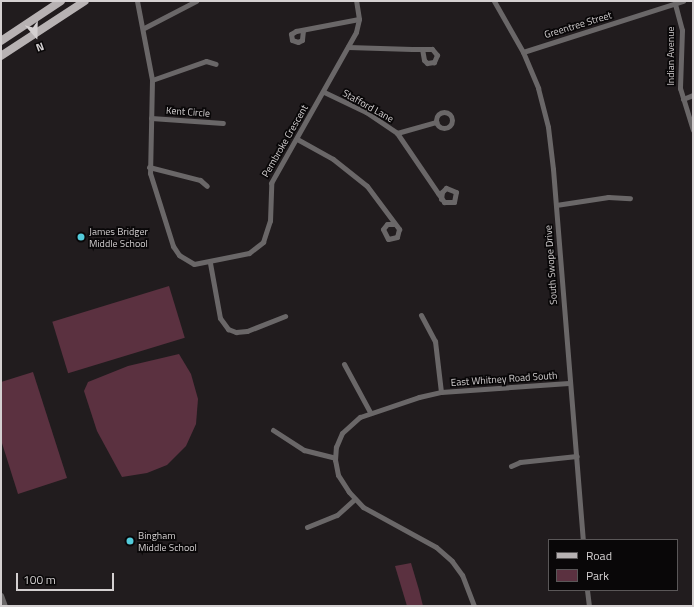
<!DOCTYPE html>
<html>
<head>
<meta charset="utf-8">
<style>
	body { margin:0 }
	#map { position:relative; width:694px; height:607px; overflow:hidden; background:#211c1e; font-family:"Titillium Web",sans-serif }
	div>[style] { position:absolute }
	.green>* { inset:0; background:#5b3140; transform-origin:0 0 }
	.street>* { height:5px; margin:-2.5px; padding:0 2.5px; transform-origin:2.5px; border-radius:2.5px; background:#6a6768 }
	.street>.ring { margin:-2.5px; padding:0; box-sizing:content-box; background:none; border:5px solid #6a6768; border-radius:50% }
	.primary>* { height:8px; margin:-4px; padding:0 4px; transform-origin:4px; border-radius:4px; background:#b7b2b3 }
	.dots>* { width:11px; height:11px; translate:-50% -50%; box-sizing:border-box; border:2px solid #090708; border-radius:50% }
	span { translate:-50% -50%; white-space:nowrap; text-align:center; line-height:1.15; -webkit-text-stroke:3.5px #090708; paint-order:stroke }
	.street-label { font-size:10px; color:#d4d0d1 }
	.poi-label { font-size:10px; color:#d4d0d1 }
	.left { translate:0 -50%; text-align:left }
	.frame { position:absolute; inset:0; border:2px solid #d4d0d1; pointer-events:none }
	.legend { position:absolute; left:548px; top:539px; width:130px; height:52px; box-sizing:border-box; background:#090708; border:1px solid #5a5758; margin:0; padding:5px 7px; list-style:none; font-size:12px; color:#d4d0d1 }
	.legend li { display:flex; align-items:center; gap:8px; height:20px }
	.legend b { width:20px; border:1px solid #5a5758 }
	.north { position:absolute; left:16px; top:16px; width:40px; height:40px; -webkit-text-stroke:3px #090708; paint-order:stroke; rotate:160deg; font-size:11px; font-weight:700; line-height:16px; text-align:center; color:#d4d0d1 }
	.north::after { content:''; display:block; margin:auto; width:14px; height:18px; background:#d4d0d1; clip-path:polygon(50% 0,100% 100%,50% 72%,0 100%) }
	.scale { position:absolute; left:16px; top:573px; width:98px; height:18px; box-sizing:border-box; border:2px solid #d4d0d1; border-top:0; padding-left:5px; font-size:12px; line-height:14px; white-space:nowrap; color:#d4d0d1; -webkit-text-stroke:3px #090708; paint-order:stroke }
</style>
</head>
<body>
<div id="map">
	<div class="green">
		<i style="left:169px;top:286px;width:54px;height:122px;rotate:73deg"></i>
		<i style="clip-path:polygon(179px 354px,191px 374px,198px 399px,196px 424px,186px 446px,167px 465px,147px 473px,122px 477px,97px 431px,84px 391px,88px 382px,128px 366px)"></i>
		<i style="clip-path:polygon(33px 372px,67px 478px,18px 494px,1px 440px,1px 382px)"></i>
		<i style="clip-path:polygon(411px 563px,419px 590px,423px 606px,407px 606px,395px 566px)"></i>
	</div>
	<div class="street">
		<i style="left:137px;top:1px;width:80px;rotate:79.2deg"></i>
		<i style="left:152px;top:80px;width:93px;rotate:91.2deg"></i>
		<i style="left:150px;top:173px;width:77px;rotate:72.5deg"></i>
		<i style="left:173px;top:246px;width:11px;rotate:56deg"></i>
		<i style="left:179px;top:255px;width:17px;rotate:31deg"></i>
		<i style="left:194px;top:264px;width:56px;rotate:-11.3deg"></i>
		<i style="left:249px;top:253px;width:18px;rotate:-38deg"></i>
		<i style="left:263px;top:242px;width:22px;rotate:-72deg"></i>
		<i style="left:270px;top:221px;width:38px;rotate:-88deg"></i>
		<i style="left:271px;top:183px;width:173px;rotate:-60.6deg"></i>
		<i style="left:356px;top:32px;width:13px;rotate:-77deg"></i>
		<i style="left:359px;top:19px;width:18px;rotate:-99deg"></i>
		<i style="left:494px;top:1px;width:59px;rotate:60.4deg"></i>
		<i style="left:523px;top:52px;width:39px;rotate:67deg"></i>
		<i style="left:538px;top:88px;width:40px;rotate:75.6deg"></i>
		<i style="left:548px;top:127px;width:42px;rotate:83.2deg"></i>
		<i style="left:553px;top:169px;width:372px;rotate:85.4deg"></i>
		<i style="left:675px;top:4px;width:27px;rotate:75deg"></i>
		<i style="left:682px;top:30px;width:58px;rotate:92deg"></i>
		<i style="left:680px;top:88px;width:44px;rotate:72.8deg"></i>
		<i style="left:144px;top:28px;width:59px;rotate:-27.4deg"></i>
		<i style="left:303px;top:30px;width:10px;rotate:96deg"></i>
		<i style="left:302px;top:40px;width:4px;rotate:153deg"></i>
		<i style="left:298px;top:42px;width:6px;rotate:-162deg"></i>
		<i style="left:292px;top:40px;width:6px;rotate:-99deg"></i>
		<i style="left:291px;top:34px;width:6px;rotate:-31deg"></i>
		<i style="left:296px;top:31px;width:64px;rotate:-10.8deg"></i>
		<i style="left:348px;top:47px;width:64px;rotate:1.8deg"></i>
		<i style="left:412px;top:49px;width:20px"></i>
		<i style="left:432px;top:49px;width:8px;rotate:50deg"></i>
		<i style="left:437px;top:55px;width:8px;rotate:113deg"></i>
		<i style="left:434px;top:62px;width:7px;rotate:172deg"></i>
		<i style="left:427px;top:63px;width:4px;rotate:-135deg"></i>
		<i style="left:424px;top:60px;width:11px;rotate:-100deg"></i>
		<i style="left:523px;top:52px;width:168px;rotate:-17.7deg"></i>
		<i style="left:152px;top:80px;width:57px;rotate:-19.4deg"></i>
		<i style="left:206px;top:61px;width:10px;rotate:17deg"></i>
		<i style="left:324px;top:92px;width:47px;rotate:25.5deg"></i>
		<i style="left:366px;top:112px;width:37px;rotate:34deg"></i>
		<i style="left:397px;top:133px;width:73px;rotate:55.7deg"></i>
		<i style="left:438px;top:193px;width:11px;rotate:56deg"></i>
		<i style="left:444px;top:202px;width:10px"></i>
		<i style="left:454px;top:202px;width:10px;rotate:-79deg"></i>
		<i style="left:456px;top:192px;width:11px;rotate:-158deg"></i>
		<i style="left:446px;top:188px;width:6px;rotate:135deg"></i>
		<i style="left:442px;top:192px;width:7px;rotate:98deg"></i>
		<i style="left:683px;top:99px;width:11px;rotate:-22deg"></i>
		<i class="ring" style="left:436px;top:112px;width:11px;height:11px"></i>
		<i style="left:151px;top:118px;width:72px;rotate:4deg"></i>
		<i style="left:397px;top:133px;width:41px;rotate:-15.8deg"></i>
		<i style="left:297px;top:139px;width:41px;rotate:29.1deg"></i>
		<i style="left:333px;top:159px;width:43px;rotate:38.5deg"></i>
		<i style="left:367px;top:186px;width:54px;rotate:53.3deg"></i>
		<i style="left:399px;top:229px;width:8px;rotate:104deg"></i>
		<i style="left:397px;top:237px;width:9px;rotate:167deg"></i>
		<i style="left:388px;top:239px;width:11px;rotate:-117deg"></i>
		<i style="left:383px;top:229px;width:6px;rotate:-51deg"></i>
		<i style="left:387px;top:224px;width:7px"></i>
		<i style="left:149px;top:167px;width:53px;rotate:14.3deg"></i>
		<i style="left:200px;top:180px;width:9px;rotate:41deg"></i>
		<i style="left:556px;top:205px;width:53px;rotate:-8.7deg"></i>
		<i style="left:608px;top:197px;width:22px;rotate:3deg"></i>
		<i style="left:210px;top:263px;width:56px;rotate:79.7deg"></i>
		<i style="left:220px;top:318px;width:14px;rotate:54deg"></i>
		<i style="left:228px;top:329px;width:9px;rotate:21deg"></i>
		<i style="left:236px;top:332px;width:11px;rotate:-5deg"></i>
		<i style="left:247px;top:331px;width:41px;rotate:-21.5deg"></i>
		<i style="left:421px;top:315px;width:30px;rotate:62deg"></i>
		<i style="left:435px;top:341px;width:51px;rotate:83.3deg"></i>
		<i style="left:344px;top:364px;width:55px;rotate:61.6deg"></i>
		<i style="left:273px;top:430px;width:37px;rotate:33deg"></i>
		<i style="left:304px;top:450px;width:32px;rotate:14deg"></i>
		<i style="left:511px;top:466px;width:10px;rotate:-24deg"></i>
		<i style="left:520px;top:462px;width:57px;rotate:-6deg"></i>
		<i style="left:307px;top:527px;width:32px;rotate:-22deg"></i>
		<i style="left:337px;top:515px;width:24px;rotate:-42deg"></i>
		<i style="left:587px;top:590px;width:16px;rotate:83deg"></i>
		<i style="left:1px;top:595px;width:12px;rotate:70deg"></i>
		<i style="left:474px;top:606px;width:33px;rotate:-111deg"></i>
		<i style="left:462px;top:575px;width:17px;rotate:-126deg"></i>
		<i style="left:452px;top:561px;width:21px;rotate:-139deg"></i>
		<i style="left:436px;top:547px;width:83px;rotate:-151.3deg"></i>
		<i style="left:363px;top:507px;width:21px;rotate:-133deg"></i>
		<i style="left:349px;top:492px;width:20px;rotate:-123deg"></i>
		<i style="left:338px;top:475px;width:15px;rotate:-101deg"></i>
		<i style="left:335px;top:460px;width:13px;rotate:-86deg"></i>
		<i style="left:336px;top:447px;width:15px;rotate:-67deg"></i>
		<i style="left:342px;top:433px;width:24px;rotate:-42deg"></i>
		<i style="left:360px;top:417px;width:62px;rotate:-18.7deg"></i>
		<i style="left:419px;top:397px;width:23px;rotate:-13deg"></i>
		<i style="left:441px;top:392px;width:128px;rotate:-4deg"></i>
	</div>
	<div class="primary">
		<i style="left:1px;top:41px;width:72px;rotate:-33.7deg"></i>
		<i style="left:1px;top:56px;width:100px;rotate:-33.2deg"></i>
	</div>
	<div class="dots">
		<i style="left:81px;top:237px;background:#53cbdb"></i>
		<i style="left:130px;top:541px;background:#53cbdb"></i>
	</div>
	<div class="street-label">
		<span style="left:578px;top:25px;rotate:-17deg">Greentree Street</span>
		<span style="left:671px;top:56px;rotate:-90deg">Indian Avenue</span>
		<span style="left:368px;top:106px;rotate:29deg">Stafford Lane</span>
		<span style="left:188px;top:112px;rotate:4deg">Kent Circle</span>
		<span style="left:285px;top:141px;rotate:-60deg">Pembroke Crescent</span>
		<span style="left:551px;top:265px;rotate:-94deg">South Swope Drive</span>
		<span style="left:504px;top:379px;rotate:-4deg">East Whitney Road South</span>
	</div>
	<div class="poi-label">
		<span class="left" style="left:89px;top:237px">James Bridger<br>Middle School</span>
		<span class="left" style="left:138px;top:541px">Bingham<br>Middle School</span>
	</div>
	<div class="frame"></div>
	<ul class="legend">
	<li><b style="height:5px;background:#b7b2b3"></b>Road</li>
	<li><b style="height:11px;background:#5b3140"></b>Park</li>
	</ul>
	<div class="north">N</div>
	<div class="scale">100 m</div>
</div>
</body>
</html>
